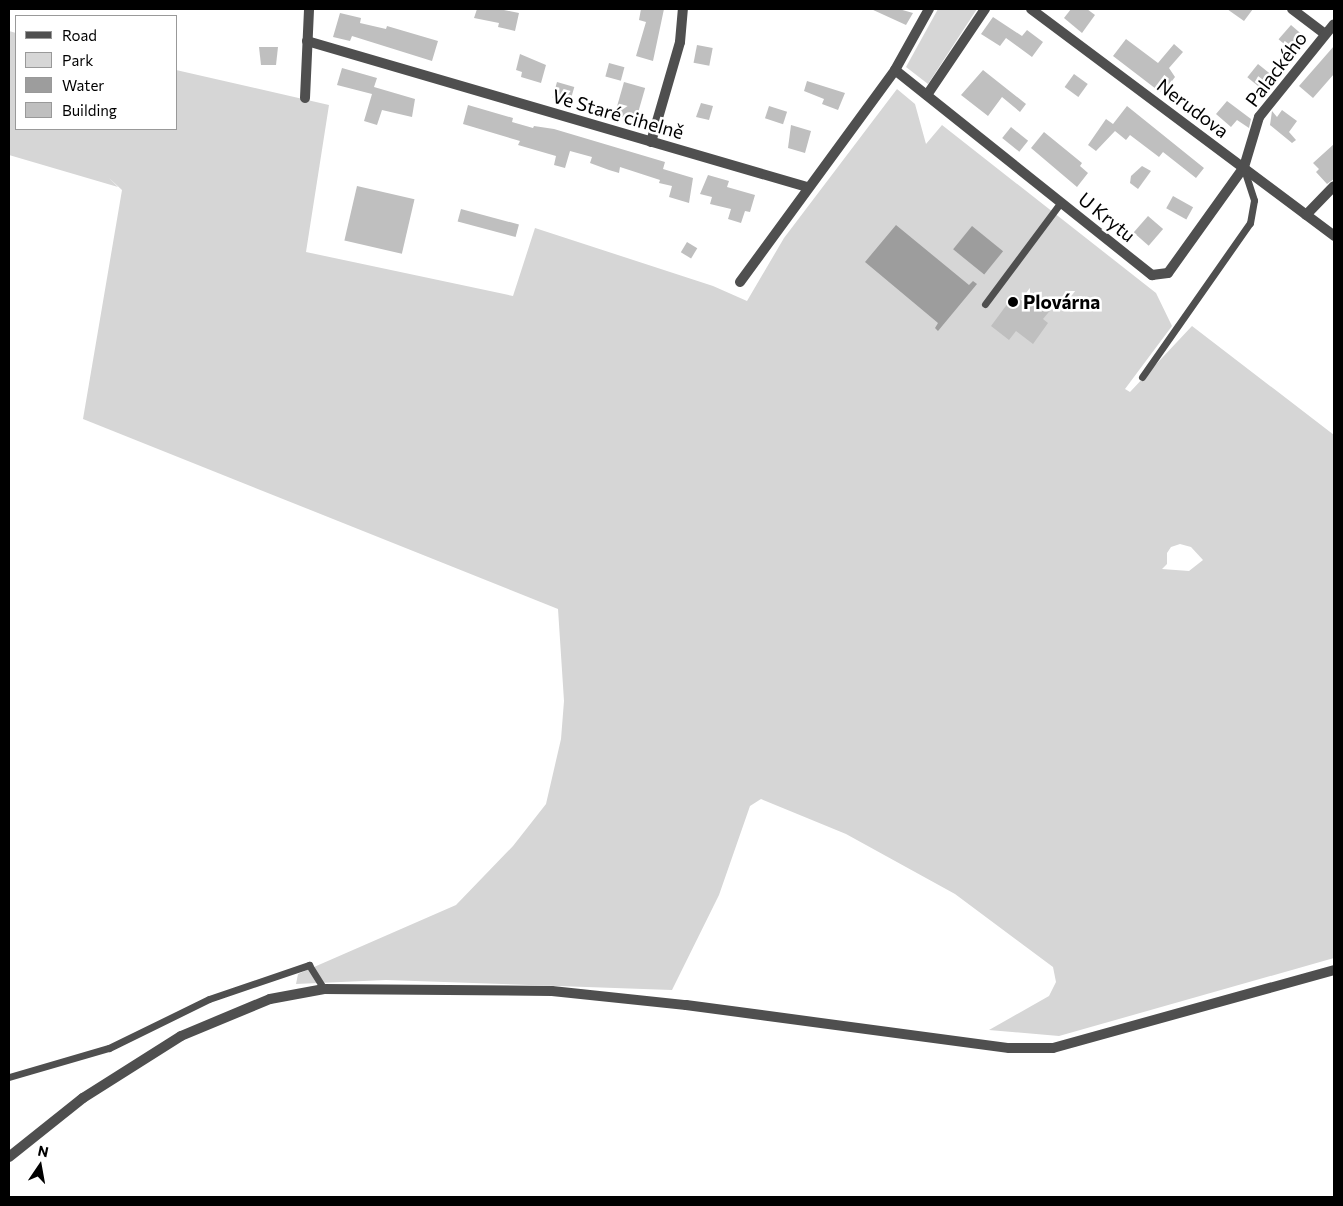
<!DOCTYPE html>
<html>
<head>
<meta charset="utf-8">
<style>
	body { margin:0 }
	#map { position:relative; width:1343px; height:1206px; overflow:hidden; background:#fff; font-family:Commissioner,sans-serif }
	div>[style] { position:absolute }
	.green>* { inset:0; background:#d6d6d6 }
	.water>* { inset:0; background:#9d9d9d; transform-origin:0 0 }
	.building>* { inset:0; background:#bfbfbf; transform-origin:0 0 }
	.service>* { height:7px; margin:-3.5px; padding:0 3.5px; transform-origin:3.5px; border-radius:3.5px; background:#4f4f4f }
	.minor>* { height:10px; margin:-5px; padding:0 5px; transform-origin:5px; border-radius:5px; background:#4f4f4f }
	.tertiary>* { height:10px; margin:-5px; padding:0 5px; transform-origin:5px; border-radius:5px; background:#4f4f4f }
	.dots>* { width:14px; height:14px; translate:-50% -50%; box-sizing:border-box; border:2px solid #fff; border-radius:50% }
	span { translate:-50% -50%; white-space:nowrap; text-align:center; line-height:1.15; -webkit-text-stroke:5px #fff; paint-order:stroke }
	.street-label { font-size:19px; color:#000 }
	.poi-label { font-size:19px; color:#000; font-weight:700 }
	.left { translate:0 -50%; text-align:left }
	.frame { position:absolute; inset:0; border:10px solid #000; pointer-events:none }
	.legend { position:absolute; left:15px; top:15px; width:162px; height:115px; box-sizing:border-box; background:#fff; border:1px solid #999; margin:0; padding:6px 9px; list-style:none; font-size:15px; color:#000 }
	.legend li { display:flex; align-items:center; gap:10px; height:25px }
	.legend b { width:25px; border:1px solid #999 }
	.north { position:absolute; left:15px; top:1141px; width:50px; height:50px; -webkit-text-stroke:4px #fff; paint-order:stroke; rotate:12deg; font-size:14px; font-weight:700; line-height:20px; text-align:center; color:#000 }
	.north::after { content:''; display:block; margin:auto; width:18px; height:22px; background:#000; clip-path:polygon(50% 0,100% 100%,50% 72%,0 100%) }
</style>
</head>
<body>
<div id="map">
	<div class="green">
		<i style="clip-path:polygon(938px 9px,977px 9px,928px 84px,906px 67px)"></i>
		<i style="clip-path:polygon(evenodd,9px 31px,16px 33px,16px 129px,176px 129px,176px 70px,329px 105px,306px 252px,513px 296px,535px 228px,713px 286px,747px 301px,784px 238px,897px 89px,915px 104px,926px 144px,942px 125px,1156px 293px,1172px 326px,1125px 389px,1130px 392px,1192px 326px,1334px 435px,1334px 958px,1059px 1036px,989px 1030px,1049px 996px,1056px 982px,1053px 967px,955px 894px,846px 834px,761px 799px,750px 806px,719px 895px,672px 990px,386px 980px,296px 984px,298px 974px,456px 905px,513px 846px,546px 804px,561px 739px,564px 701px,558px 609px,83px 419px,122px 190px,109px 178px,118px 187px,9px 155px,9px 31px,1180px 544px,1191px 547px,1203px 560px,1189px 571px,1162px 569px,1167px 564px,1167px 553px,1171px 547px,1180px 544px)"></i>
	</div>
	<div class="water">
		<i style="clip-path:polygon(896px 225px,969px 285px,973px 281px,977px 284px,938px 331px,935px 328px,938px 323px,865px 262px)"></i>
		<i style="left:972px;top:226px;width:40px;height:30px;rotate:39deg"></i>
	</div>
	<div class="building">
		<i style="clip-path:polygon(477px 9px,499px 9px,519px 13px,515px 31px,498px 27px,499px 23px,474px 18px)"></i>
		<i style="clip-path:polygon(641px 9px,664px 9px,653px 61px,636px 56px,646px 22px,639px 20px)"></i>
		<i style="clip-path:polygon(871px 9px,899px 9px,913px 13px,906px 25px)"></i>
		<i style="clip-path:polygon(1071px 9px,1087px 9px,1095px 15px,1082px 33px,1064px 18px)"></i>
		<i style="clip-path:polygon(1227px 9px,1253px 9px,1244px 21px)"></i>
		<i style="clip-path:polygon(340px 13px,361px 18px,360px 23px,386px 29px,387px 26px,438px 41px,432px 61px,352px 36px,350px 41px,333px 37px)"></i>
		<i style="clip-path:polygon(993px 17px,1022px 36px,1027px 30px,1043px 42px,1032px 57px,1006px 38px,1000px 46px,981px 34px)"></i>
		<i style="left:1291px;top:25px;width:21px;height:19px;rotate:41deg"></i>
		<i style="clip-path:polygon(1126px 39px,1158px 63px,1174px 44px,1183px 52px,1169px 68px,1175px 77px,1169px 85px,1166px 84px,1160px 92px,1113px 56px)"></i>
		<i style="left:697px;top:45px;width:16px;height:18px;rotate:11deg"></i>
		<i style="clip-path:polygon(1334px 46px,1334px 74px,1313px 98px,1299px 86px)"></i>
		<i style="clip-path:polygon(259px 47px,278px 47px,276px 65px,261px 65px)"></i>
		<i style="clip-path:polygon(520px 54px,546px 65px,541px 83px,521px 77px,522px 72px,516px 70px)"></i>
		<i style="left:609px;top:63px;width:16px;height:14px;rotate:15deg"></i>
		<i style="left:1258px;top:64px;width:21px;height:17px;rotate:39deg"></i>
		<i style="clip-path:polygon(342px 68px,377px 78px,374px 87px,415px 99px,412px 117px,382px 110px,377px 125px,364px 121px,372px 94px,337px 85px)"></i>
		<i style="clip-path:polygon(983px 70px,1026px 104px,1020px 112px,1002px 97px,988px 116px,961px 95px)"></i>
		<i style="left:1074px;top:74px;width:17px;height:16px;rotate:36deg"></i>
		<i style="clip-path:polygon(807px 81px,845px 93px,838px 110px,822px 104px,824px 99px,804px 91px)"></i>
		<i style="left:557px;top:82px;width:18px;height:16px;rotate:16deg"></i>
		<i style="left:624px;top:82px;width:22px;height:34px;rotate:16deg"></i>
		<i style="clip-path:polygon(1227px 101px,1251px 119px,1249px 128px,1237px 120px,1231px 127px,1216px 114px)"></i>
		<i style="clip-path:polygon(701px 103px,713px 106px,709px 120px,696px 117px)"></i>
		<i style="clip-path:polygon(468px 105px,513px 118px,512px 122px,533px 128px,534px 126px,554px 129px,665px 162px,663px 169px,693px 178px,689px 203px,669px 197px,672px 186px,659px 183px,660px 180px,620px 167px,619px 173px,609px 170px,590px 163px,592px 157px,570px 151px,565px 168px,554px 165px,556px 156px,518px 145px,520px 141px,463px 124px)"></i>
		<i style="left:769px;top:106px;width:19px;height:13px;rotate:18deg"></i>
		<i style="clip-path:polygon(1127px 106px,1204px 168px,1196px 178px,1163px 152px,1159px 157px,1130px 135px,1126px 140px,1115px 131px,1096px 151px,1088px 145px,1106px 119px,1113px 124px)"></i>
		<i style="clip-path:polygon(1282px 110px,1297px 121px,1289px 132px,1296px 140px,1292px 143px,1270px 125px,1272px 111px,1277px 117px)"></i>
		<i style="clip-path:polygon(791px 125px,811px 131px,805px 153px,788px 148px)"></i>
		<i style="left:1011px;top:127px;width:22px;height:14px;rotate:39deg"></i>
		<i style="clip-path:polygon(1044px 132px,1082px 163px,1080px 166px,1088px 173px,1077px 187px,1031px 148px)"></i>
		<i style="clip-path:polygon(1334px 144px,1334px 179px,1327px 184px,1316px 172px,1319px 169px,1313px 163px)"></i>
		<i style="clip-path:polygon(1142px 166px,1151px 171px,1138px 189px,1130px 183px,1131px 176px)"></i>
		<i style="clip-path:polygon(708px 175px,729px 181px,727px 187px,755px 195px,750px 212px,745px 211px,741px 223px,728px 219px,731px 209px,710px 204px,712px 197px,700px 194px)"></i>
		<i style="left:357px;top:186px;width:59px;height:56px;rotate:13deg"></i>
		<i style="left:1173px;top:196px;width:23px;height:14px;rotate:29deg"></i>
		<i style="left:461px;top:209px;width:60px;height:13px;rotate:15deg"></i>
		<i style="left:1148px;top:216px;width:20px;height:22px;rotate:41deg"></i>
		<i style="left:687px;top:242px;width:12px;height:12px;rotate:31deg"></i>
		<i style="clip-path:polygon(1034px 292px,1053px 307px,1043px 319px,1048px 323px,1033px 344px,1016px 331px,1009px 340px,991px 326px,1014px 295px,1025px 303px)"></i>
	</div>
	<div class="service">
		<i style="left:985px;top:304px;width:127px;rotate:-53.3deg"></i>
		<i style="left:1142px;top:377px;width:188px;rotate:-55deg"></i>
		<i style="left:1250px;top:223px;width:23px;rotate:-80deg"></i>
		<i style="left:1254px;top:200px;width:32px;rotate:-108deg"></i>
		<i style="left:9px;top:1077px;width:104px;rotate:-16.2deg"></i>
		<i style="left:109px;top:1048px;width:111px;rotate:-26.1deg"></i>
		<i style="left:209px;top:999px;width:106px;rotate:-18.8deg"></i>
		<i style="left:309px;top:965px;width:28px;rotate:58deg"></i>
	</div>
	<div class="minor">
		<i style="left:1031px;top:9px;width:379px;rotate:36.8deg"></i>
		<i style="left:1292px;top:9px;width:41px;rotate:37.1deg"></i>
		<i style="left:307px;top:41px;width:521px;rotate:16.28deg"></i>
		<i style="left:895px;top:70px;width:329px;rotate:38.6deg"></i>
		<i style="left:1152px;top:275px;width:16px;rotate:-7deg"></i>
		<i style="left:1168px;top:273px;width:130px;rotate:-54.4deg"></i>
		<i style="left:1244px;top:167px;width:52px;rotate:-73.3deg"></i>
		<i style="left:1259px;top:117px;width:119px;rotate:-51.1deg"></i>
		<i style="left:927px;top:95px;width:104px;rotate:-56deg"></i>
		<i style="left:305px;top:98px;width:89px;rotate:-87.4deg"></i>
		<i style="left:651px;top:142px;width:104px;rotate:-73.8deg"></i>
		<i style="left:680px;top:42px;width:33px;rotate:-85deg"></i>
		<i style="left:1306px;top:215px;width:40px;rotate:-46deg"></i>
		<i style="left:740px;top:282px;width:263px;rotate:-53.8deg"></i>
		<i style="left:895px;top:70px;width:70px;rotate:-60.9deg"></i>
	</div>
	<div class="tertiary">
		<i style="left:9px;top:1157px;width:95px;rotate:-38.6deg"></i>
		<i style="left:83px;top:1098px;width:116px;rotate:-32.3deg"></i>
		<i style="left:181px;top:1036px;width:96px;rotate:-22.6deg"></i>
		<i style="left:270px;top:999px;width:55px;rotate:-10.5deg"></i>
		<i style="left:324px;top:989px;width:228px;rotate:0.5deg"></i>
		<i style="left:552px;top:991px;width:135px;rotate:6deg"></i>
		<i style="left:686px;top:1005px;width:326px;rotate:7.6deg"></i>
		<i style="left:1009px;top:1048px;width:44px"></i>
		<i style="left:1053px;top:1048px;width:292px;rotate:-15.5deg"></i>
	</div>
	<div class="dots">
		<i style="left:1013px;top:302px;background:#000"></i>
	</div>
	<div class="street-label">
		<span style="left:1276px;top:69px;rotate:-53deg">Palackého</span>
		<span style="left:1193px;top:108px;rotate:37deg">Nerudova</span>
		<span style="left:618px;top:114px;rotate:16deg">Ve Staré cihelně</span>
		<span style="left:1107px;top:217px;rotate:39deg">U Krytu</span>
	</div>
	<div class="poi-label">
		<span class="left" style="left:1023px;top:302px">Plovárna</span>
	</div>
	<div class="frame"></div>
	<ul class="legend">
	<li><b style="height:6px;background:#4f4f4f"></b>Road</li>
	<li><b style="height:14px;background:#d6d6d6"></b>Park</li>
	<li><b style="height:14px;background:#9d9d9d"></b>Water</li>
	<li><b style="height:14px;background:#bfbfbf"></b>Building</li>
	</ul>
	<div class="north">N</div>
</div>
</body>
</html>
